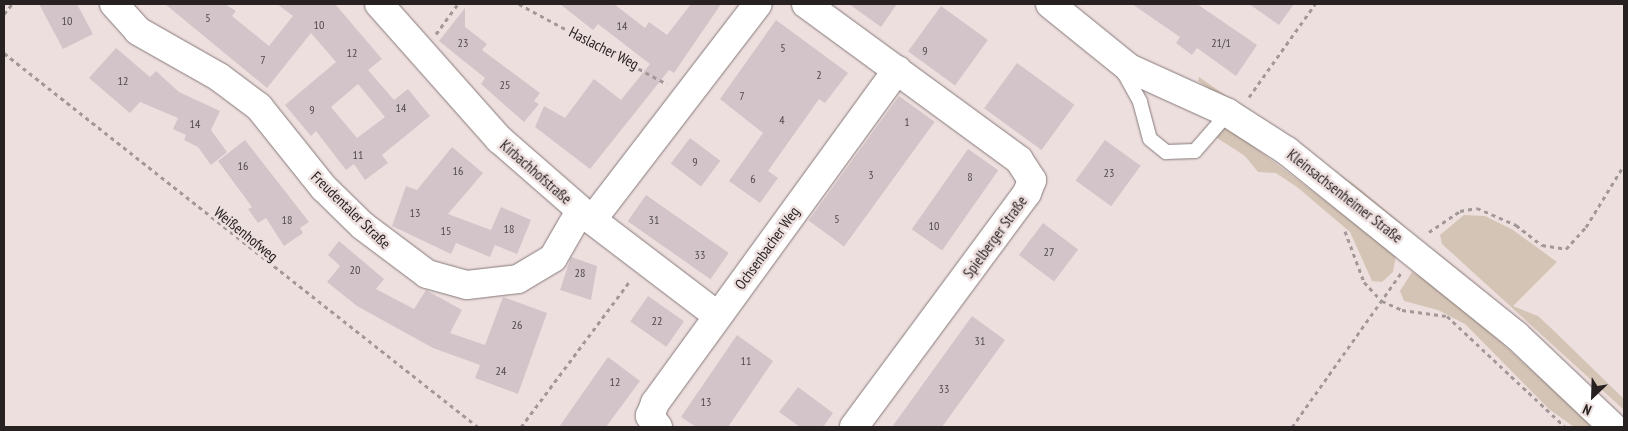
<!DOCTYPE html>
<html>
<head>
<meta charset="utf-8">
<style>
	body { margin:0 }
	#map { position:relative; width:1628px; height:431px; overflow:hidden; background:#eedfdf; font-family:"PT Sans Narrow",sans-serif }
	div>[style] { position:absolute }
	.green>* { inset:0; background:#d4c4b5 }
	.building>* { inset:0; background:#d2c4c9; transform-origin:0 0 }
	.path>* { height:3px; margin-top:-1.5px; transform-origin:0; background:repeating-linear-gradient(90deg,#a39898 0 4px,transparent 0 8px) }
	.roads { filter:drop-shadow(0 0 1px #867979) drop-shadow(0 0 1px #867979) }
	.service>* { height:14px; margin:-7px; padding:0 7px; transform-origin:7px; border-radius:7px; background:#fff }
	.minor>* { height:28px; margin:-14px; padding:0 14px; transform-origin:14px; border-radius:14px; background:#fff }
	.secondary>* { height:28px; margin:-14px; padding:0 14px; transform-origin:14px; border-radius:14px; background:#fff }
	span { translate:-50% -50%; white-space:nowrap; text-align:center; line-height:1.15; -webkit-text-stroke:5px #eedfdf; paint-order:stroke }
	.number-label { font-size:12px; color:#524a4b }
	.number-label span { -webkit-text-stroke-width:0 }
	.street-label { font-size:15px; color:#272221 }
	.frame { position:absolute; inset:0; border:5px solid #272221; pointer-events:none }
	.north { position:absolute; left:1568px; top:371px; width:50px; height:50px; -webkit-text-stroke:4px #eedfdf; paint-order:stroke; rotate:204deg; font-size:14px; font-weight:700; line-height:20px; text-align:center; color:#272221 }
	.north::after { content:''; display:block; margin:auto; width:18px; height:22px; background:#272221; clip-path:polygon(50% 0,100% 100%,50% 72%,0 100%) }
</style>
</head>
<body>
<div id="map">
	<div class="green">
		<i style="clip-path:polygon(1199px 77px,1355px 185px,1407px 228px,1198px 81px)"></i>
		<i style="clip-path:polygon(1223px 123px,1396px 255px,1393px 272px,1382px 282px,1372px 281px,1350px 232px,1297px 187px,1276px 173px,1258px 172px,1245px 156px,1214px 136px)"></i>
		<i style="clip-path:polygon(1464px 215px,1485px 216px,1513px 230px,1557px 262px,1513px 306px,1538px 316px,1551px 328px,1624px 399px,1624px 410px,1442px 244px,1440px 235px)"></i>
		<i style="clip-path:polygon(1433px 249px,1526px 326px,1624px 418px,1624px 423px)"></i>
		<i style="clip-path:polygon(1412px 272px,1448px 294px,1594px 427px,1574px 427px,1549px 409px,1465px 324px,1438px 310px,1404px 301px,1400px 291px)"></i>
	</div>
	<div class="building">
		<i style="clip-path:polygon(39px 4px,77px 4px,93px 34px,63px 49px)"></i>
		<i style="clip-path:polygon(evenodd,165px 4px,225px 4px,236px 11px,232px 16px,269px 46px,293px 16px,277px 4px,335px 4px,382px 59px,368px 70px,394px 100px,408px 89px,430px 116px,382px 155px,388px 163px,365px 180px,354px 164px,346px 170px,316px 131px,311px 136px,285px 105px,336px 62px,311px 33px,267px 88px,165px 4px,358px 84px,385px 117px,357px 138px,331px 107px,358px 84px)"></i>
		<i style="clip-path:polygon(560px 4px,614px 4px,645px 28px,649px 22px,667px 35px,691px 4px,721px 4px,674px 73px,669px 70px,590px 169px,535px 127px,544px 106px,565px 118px,594px 79px,621px 100px,650px 64px,598px 24px,593px 30px)"></i>
		<i style="clip-path:polygon(849px 4px,897px 4px,881px 27px)"></i>
		<i style="clip-path:polygon(1132px 4px,1197px 4px,1257px 45px,1236px 76px,1197px 48px,1192px 55px,1176px 43px,1180px 37px)"></i>
		<i style="clip-path:polygon(1249px 4px,1294px 4px,1279px 25px)"></i>
		<i style="left:941px;top:6px;width:58px;height:56px;rotate:36deg"></i>
		<i style="clip-path:polygon(465px 8px,465px 27px,487px 44px,482px 50px,540px 93px,534px 101px,539px 104px,524px 122px,481px 84px,485px 78px,439px 41px)"></i>
		<i style="clip-path:polygon(776px 20px,848px 73px,825px 103px,819px 99px,768px 171px,778px 178px,760px 203px,729px 181px,763px 133px,720px 99px)"></i>
		<i style="clip-path:polygon(116px 48px,150px 77px,156px 71px,179px 92px,220px 111px,211px 130px,227px 152px,211px 165px,198px 147px,184px 140px,186px 135px,173px 129px,178px 118px,140px 102px,130px 113px,89px 78px)"></i>
		<i style="left:1017px;top:63px;width:71px;height:56px;rotate:36deg"></i>
		<i style="left:899px;top:96px;width:44px;height:154px;rotate:36deg"></i>
		<i style="left:690px;top:138px;width:38px;height:32px;rotate:37deg"></i>
		<i style="clip-path:polygon(245px 140px,309px 222px,300px 228px,303px 233px,284px 246px,266px 218px,258px 223px,248px 209px,252px 207px,218px 161px)"></i>
		<i style="left:1105px;top:140px;width:44px;height:50px;rotate:36deg"></i>
		<i style="clip-path:polygon(452px 147px,483px 173px,448px 214px,491px 230px,501px 207px,531px 220px,517px 254px,495px 245px,490px 257px,456px 243px,451px 254px,392px 226px,406px 186px,417px 190px)"></i>
		<i style="left:968px;top:149px;width:37px;height:98px;rotate:35deg"></i>
		<i style="left:646px;top:195px;width:101px;height:32px;rotate:35deg"></i>
		<i style="left:1043px;top:223px;width:44px;height:40px;rotate:37deg"></i>
		<i style="clip-path:polygon(339px 241px,384px 279px,376px 289px,414px 309px,426px 290px,462px 310px,450px 333px,485px 345px,503px 297px,547px 313px,518px 394px,475px 378px,480px 365px,433px 348px,357px 306px,327px 282px,340px 266px,328px 255px)"></i>
		<i style="clip-path:polygon(571px 257px,597px 266px,591px 300px,560px 290px)"></i>
		<i style="left:648px;top:296px;width:44px;height:31px;rotate:35deg"></i>
		<i style="clip-path:polygon(972px 316px,1005px 340px,942px 427px,892px 427px)"></i>
		<i style="clip-path:polygon(737px 335px,773px 361px,728px 427px,696px 427px,681px 417px)"></i>
		<i style="clip-path:polygon(608px 357px,640px 381px,606px 427px,559px 427px)"></i>
		<i style="clip-path:polygon(798px 387px,833px 413px,823px 427px,800px 427px,779px 412px)"></i>
	</div>
	<div class="path">
		<i style="left:519px;top:4px;width:168px;rotate:28.4deg"></i>
		<i style="left:4px;top:14px;width:13px;rotate:-51deg"></i>
		<i style="left:436px;top:34px;width:37px;rotate:-54deg"></i>
		<i style="left:4px;top:53px;width:604px;rotate:38.27deg"></i>
		<i style="left:1249px;top:97px;width:114px;rotate:-54.6deg"></i>
		<i style="left:1345px;top:231px;width:54px;rotate:69.6deg"></i>
		<i style="left:1364px;top:282px;width:26px;rotate:47deg"></i>
		<i style="left:1382px;top:301px;width:22px;rotate:24deg"></i>
		<i style="left:1402px;top:310px;width:45px;rotate:7.6deg"></i>
		<i style="left:1447px;top:316px;width:162px;rotate:43.2deg"></i>
		<i style="left:1429px;top:232px;width:37px;rotate:-34deg"></i>
		<i style="left:1460px;top:211px;width:17px;rotate:-10deg"></i>
		<i style="left:1477px;top:208px;width:43px;rotate:23.6deg"></i>
		<i style="left:1516px;top:225px;width:33px;rotate:38deg"></i>
		<i style="left:1542px;top:245px;width:24px;rotate:9deg"></i>
		<i style="left:1566px;top:249px;width:30px;rotate:-48deg"></i>
		<i style="left:1586px;top:227px;width:73px;rotate:-58.5deg"></i>
		<i style="left:521px;top:427px;width:182px;rotate:-53.3deg"></i>
		<i style="left:1292px;top:427px;width:189px;rotate:-54.7deg"></i>
	</div>
	<div class="roads">
		<div class="service">
			<i style="left:1122px;top:69px;width:38px;rotate:61deg"></i>
			<i style="left:1140px;top:102px;width:38px;rotate:75deg"></i>
			<i style="left:1150px;top:139px;width:21px;rotate:39deg"></i>
			<i style="left:1166px;top:152px;width:29px;rotate:-2deg"></i>
			<i style="left:1195px;top:151px;width:50px;rotate:-49deg"></i>
		</div>
		<div class="minor">
			<i style="left:114px;top:4px;width:36px;rotate:48deg"></i>
			<i style="left:138px;top:31px;width:93px;rotate:29.6deg"></i>
			<i style="left:219px;top:77px;width:50px;rotate:36.9deg"></i>
			<i style="left:259px;top:107px;width:104px;rotate:51.3deg"></i>
			<i style="left:324px;top:188px;width:54px;rotate:44.3deg"></i>
			<i style="left:363px;top:226px;width:80px;rotate:36.9deg"></i>
			<i style="left:427px;top:274px;width:41px;rotate:15.4deg"></i>
			<i style="left:467px;top:285px;width:51px;rotate:-6.7deg"></i>
			<i style="left:518px;top:279px;width:41px;rotate:-31deg"></i>
			<i style="left:553px;top:258px;width:54px;rotate:-60.1deg"></i>
			<i style="left:379px;top:4px;width:181px;rotate:48.4deg"></i>
			<i style="left:499px;top:139px;width:123px;rotate:41.1deg"></i>
			<i style="left:592px;top:220px;width:158px;rotate:37.3deg"></i>
			<i style="left:806px;top:4px;width:264px;rotate:36.2deg"></i>
			<i style="left:1019px;top:160px;width:24px;rotate:57deg"></i>
			<i style="left:1032px;top:180px;width:14px;rotate:111deg"></i>
			<i style="left:1027px;top:193px;width:291px;rotate:126.5deg"></i>
			<i style="left:592px;top:220px;width:272px;rotate:-52.5deg"></i>
			<i style="left:658px;top:427px;width:14px;rotate:-126deg"></i>
			<i style="left:650px;top:416px;width:14px;rotate:-69deg"></i>
			<i style="left:655px;top:403px;width:412px;rotate:-54deg"></i>
		</div>
		<div class="secondary">
			<i style="left:1050px;top:4px;width:102px;rotate:39deg"></i>
			<i style="left:1129px;top:68px;width:109px;rotate:24.4deg"></i>
			<i style="left:1228px;top:113px;width:70px;rotate:32.8deg"></i>
			<i style="left:1287px;top:151px;width:294px;rotate:38.8deg"></i>
			<i style="left:1516px;top:335px;width:134px;rotate:43.5deg"></i>
		</div>
	</div>
	<div class="number-label">
		<span style="left:208px;top:18px">5</span>
		<span style="left:67px;top:21px">10</span>
		<span style="left:319px;top:25px">10</span>
		<span style="left:622px;top:26px">14</span>
		<span style="left:463px;top:43px">23</span>
		<span style="left:1221px;top:43px">21/1</span>
		<span style="left:783px;top:48px">5</span>
		<span style="left:925px;top:51px">9</span>
		<span style="left:352px;top:53px">12</span>
		<span style="left:263px;top:60px">7</span>
		<span style="left:819px;top:75px">2</span>
		<span style="left:123px;top:81px">12</span>
		<span style="left:505px;top:85px">25</span>
		<span style="left:742px;top:96px">7</span>
		<span style="left:401px;top:108px">14</span>
		<span style="left:312px;top:110px">9</span>
		<span style="left:782px;top:120px">4</span>
		<span style="left:907px;top:122px">1</span>
		<span style="left:195px;top:124px">14</span>
		<span style="left:358px;top:155px">11</span>
		<span style="left:695px;top:162px">9</span>
		<span style="left:243px;top:166px">16</span>
		<span style="left:458px;top:171px">16</span>
		<span style="left:1109px;top:173px">23</span>
		<span style="left:871px;top:175px">3</span>
		<span style="left:970px;top:177px">8</span>
		<span style="left:753px;top:179px">6</span>
		<span style="left:415px;top:213px">13</span>
		<span style="left:837px;top:219px">5</span>
		<span style="left:287px;top:220px">18</span>
		<span style="left:654px;top:220px">31</span>
		<span style="left:934px;top:226px">10</span>
		<span style="left:509px;top:229px">18</span>
		<span style="left:446px;top:231px">15</span>
		<span style="left:1049px;top:252px">27</span>
		<span style="left:700px;top:255px">33</span>
		<span style="left:355px;top:270px">20</span>
		<span style="left:580px;top:273px">28</span>
		<span style="left:657px;top:321px">22</span>
		<span style="left:517px;top:325px">26</span>
		<span style="left:980px;top:341px">31</span>
		<span style="left:746px;top:361px">11</span>
		<span style="left:501px;top:371px">24</span>
		<span style="left:615px;top:382px">12</span>
		<span style="left:944px;top:389px">33</span>
		<span style="left:706px;top:402px">13</span>
	</div>
	<div class="street-label">
		<span style="left:604px;top:48px;rotate:27deg">Haslacher Weg</span>
		<span style="left:536px;top:172px;rotate:41deg">Kirbachhofstraße</span>
		<span style="left:1345px;top:196px;rotate:38deg">Kleinsachsenheimer Straße</span>
		<span style="left:351px;top:210px;rotate:44deg">Freudentaler Straße</span>
		<span style="left:246px;top:234px;rotate:39deg">Weißenhofweg</span>
		<span style="left:995px;top:237px;rotate:-54deg">Spielberger Straße</span>
		<span style="left:767px;top:248px;rotate:-54deg">Ochsenbacher Weg</span>
	</div>
	<div class="frame"></div>
	<div class="north">N</div>
</div>
</body>
</html>
